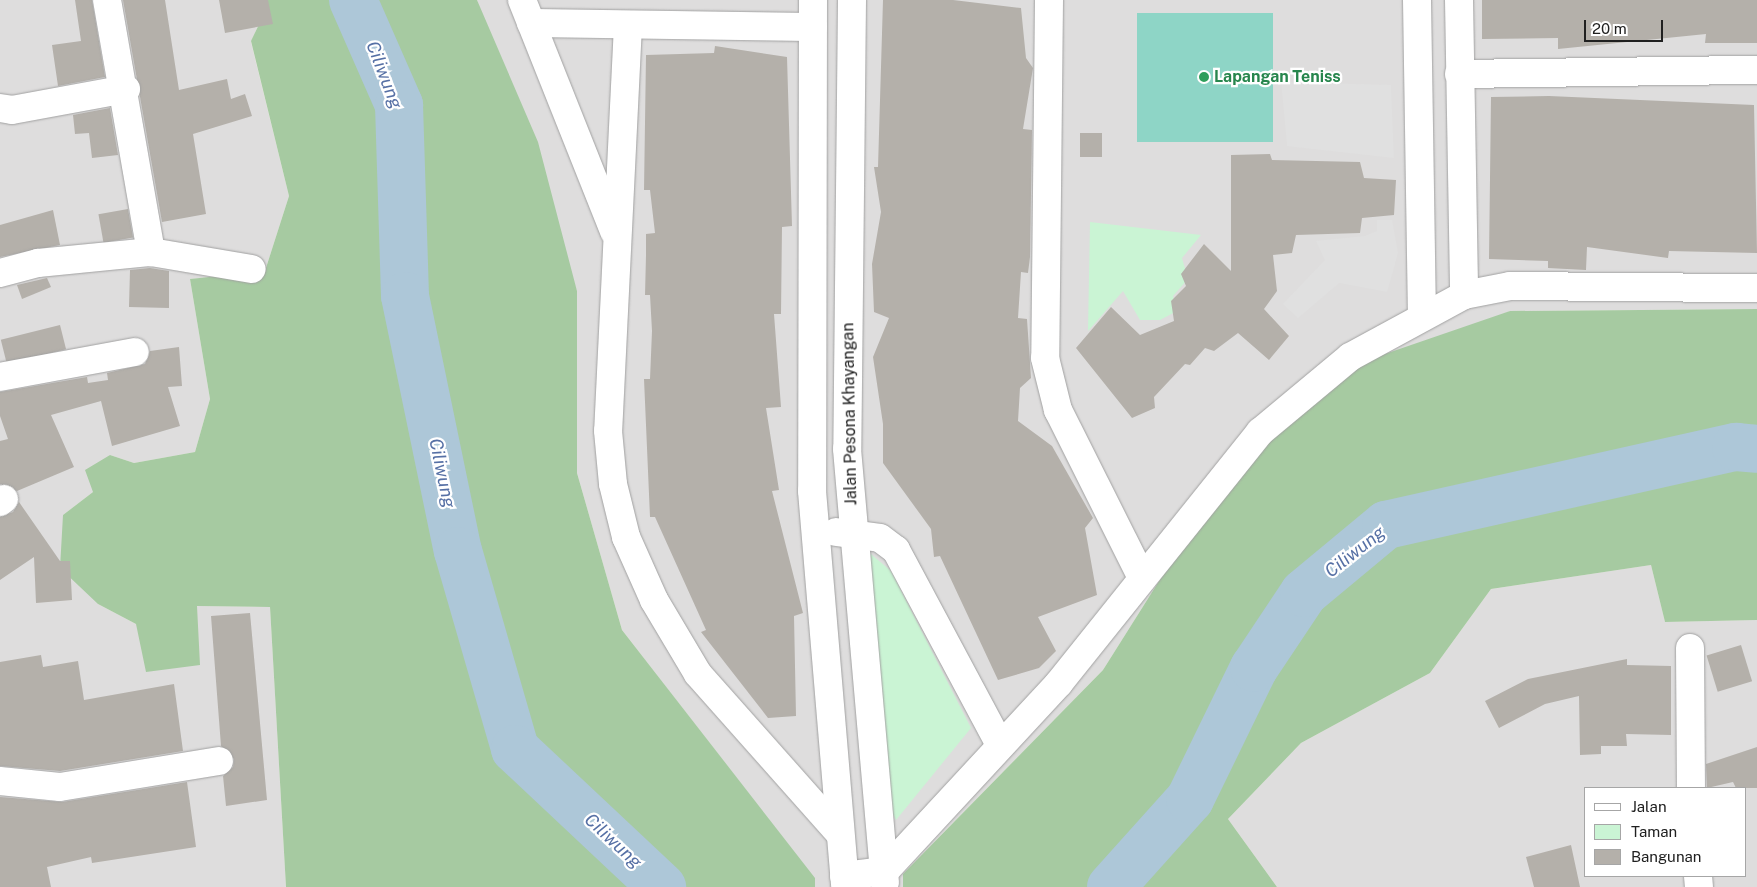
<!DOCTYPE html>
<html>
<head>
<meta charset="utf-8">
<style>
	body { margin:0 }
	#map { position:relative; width:1757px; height:887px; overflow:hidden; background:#efeee7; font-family:"Public Sans",sans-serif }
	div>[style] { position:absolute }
	.residential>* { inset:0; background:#dedddd }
	.forest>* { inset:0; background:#a6caa1 }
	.park>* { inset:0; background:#caf4d4 }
	.pitch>* { inset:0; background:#8ed5c6; transform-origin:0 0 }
	.parking>* { inset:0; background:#e0e0e0 }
	.river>* { height:48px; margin:-24px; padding:0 24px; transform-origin:24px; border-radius:24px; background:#adc7d8 }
	.building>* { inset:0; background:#b4b0aa; transform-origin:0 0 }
	.roads { filter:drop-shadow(0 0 1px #a1a1a1) drop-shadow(0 0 1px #a1a1a1) }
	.minor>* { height:28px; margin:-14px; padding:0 14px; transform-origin:14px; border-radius:14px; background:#fff }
	.dots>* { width:14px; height:14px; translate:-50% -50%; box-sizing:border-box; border:2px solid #fff; border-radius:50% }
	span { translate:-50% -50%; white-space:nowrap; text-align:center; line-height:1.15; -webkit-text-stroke:4.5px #fff; paint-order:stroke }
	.leisure-label { font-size:16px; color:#27864d; font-weight:700 }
	.left { translate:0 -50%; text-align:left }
	.street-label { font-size:16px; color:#202020 }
	.water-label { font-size:18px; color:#5670a5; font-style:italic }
	.legend { position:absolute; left:1584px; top:787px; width:162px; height:90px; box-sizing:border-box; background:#fff; border:1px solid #a6a6a6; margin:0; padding:6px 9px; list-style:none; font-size:15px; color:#202020 }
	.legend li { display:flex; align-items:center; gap:10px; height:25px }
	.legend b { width:25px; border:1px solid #a6a6a6 }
	.scale { position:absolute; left:1584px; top:20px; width:79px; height:22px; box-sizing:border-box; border:2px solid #202020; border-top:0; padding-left:6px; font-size:15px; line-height:18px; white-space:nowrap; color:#202020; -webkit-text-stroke:4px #fff; paint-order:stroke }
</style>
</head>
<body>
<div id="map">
	<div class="residential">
		<i style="clip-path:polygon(0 0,255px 0,263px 15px,251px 42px,289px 196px,265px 271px,190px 279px,210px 399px,195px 452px,134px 463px,110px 455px,93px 492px,63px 515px,98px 604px,136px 624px,197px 606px,270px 607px,286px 887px,0 887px)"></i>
		<i style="clip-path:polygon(477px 0,1757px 0,1757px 309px,1510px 311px,1241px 451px,1103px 670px,903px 874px,903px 887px,815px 887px,814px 878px,622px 630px,577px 473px,577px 291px)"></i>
		<i style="clip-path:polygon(evenodd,1651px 565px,1665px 622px,1757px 620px,1757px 887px,1277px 887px,1228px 819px,1301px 743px,1430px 673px,1491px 589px,1651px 565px,1586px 788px,1746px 788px,1746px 876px,1586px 876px,1586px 788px)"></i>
	</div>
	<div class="forest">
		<i style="clip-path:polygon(255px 0,477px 0,538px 142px,577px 291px,577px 473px,622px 630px,815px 878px,815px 887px,286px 887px,270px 607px,197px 606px,200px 665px,146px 672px,136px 624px,98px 604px,60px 568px,63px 515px,93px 492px,85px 470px,110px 455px,134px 463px,195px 452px,210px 399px,190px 279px,265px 271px,289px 196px,251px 41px,263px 16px)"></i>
		<i style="clip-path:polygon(1757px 309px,1757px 620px,1665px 622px,1651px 565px,1491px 589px,1430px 673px,1301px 743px,1228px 819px,1277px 887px,903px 887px,903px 874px,1103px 670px,1241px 451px,1350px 366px,1510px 311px)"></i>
	</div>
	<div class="park">
		<i style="clip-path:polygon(1090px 222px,1201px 235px,1182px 258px,1188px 279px,1173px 296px,1177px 311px,1160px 320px,1140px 320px,1123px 291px,1088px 331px)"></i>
		<i style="clip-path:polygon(859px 544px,891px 571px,971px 728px,896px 820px,884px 799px)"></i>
	</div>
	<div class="pitch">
		<i style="left:1137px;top:13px;width:136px;height:129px"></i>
	</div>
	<div class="parking">
		<i style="clip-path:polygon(1281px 82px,1391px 85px,1394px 158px,1287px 146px)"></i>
		<i style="clip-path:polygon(1377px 220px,1392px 220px,1398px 253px,1387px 292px,1339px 283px,1298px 318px,1283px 304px,1325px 260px,1316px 241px,1365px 236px,1377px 231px)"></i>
	</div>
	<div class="river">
		<i style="left:353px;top:0;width:115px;rotate:66.3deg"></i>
		<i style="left:399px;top:105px;width:191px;rotate:88.2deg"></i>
		<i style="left:405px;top:296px;width:260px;rotate:78.3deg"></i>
		<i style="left:458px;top:551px;width:206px;rotate:73.9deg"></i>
		<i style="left:515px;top:749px;width:202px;rotate:43.2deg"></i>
		<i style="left:1111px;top:887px;width:118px;rotate:-48.1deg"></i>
		<i style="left:1190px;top:799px;width:146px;rotate:-64deg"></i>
		<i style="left:1254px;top:668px;width:90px;rotate:-56.3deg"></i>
		<i style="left:1304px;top:593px;width:107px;rotate:-39.7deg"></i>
		<i style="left:1386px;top:525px;width:359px;rotate:-12.6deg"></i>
		<i style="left:1736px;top:447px;width:21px;rotate:5deg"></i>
	</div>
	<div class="building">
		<i style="clip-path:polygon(75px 0,92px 0,105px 77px,58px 86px,52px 45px,81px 41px)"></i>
		<i style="clip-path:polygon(123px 0,165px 0,179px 90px,227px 79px,231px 99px,245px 94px,252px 116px,193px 134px,206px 214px,162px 222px)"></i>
		<i style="clip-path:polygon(219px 0,268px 0,273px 24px,225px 33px)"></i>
		<i style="clip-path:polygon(883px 0,953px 0,1021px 8px,1026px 58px,1033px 68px,1023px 129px,1032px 130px,1030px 257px,1028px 273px,1021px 272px,1018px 318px,1027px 319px,1031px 378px,1020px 388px,1018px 421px,1052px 446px,1093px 518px,1085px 528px,1097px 595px,1038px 617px,1056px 651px,1039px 668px,998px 680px,940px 556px,934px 557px,931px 529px,883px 463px,883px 424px,873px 357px,889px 318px,874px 312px,872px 264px,881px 212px,874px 167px,878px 167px)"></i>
		<i style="clip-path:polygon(1482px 0,1757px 0,1757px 43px,1705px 43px,1706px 34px,1558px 49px,1558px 38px,1482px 39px)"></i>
		<i style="clip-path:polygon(715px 46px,787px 57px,792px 226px,782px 227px,781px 314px,774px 314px,781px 407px,766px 408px,779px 490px,772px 491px,803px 613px,794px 616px,796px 716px,768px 718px,701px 632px,706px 630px,655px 517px,650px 517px,644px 379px,650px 379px,652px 331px,650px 295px,645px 295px,646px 255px,646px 234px,655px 233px,650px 190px,644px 190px,646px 55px,714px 53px)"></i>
		<i style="clip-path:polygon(1549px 96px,1754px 105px,1757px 253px,1669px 251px,1668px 258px,1587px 247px,1586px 270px,1548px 268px,1548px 261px,1489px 259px,1491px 97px)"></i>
		<i style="clip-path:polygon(110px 108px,118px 155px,92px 158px,89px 133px,75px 134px,73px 115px)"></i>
		<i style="left:1080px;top:133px;width:22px;height:24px"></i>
		<i style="clip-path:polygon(1270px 154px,1272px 160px,1360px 162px,1364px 178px,1396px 180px,1394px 215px,1362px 218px,1360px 233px,1296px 235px,1292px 253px,1273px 255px,1277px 291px,1264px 309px,1289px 336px,1269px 360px,1238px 333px,1214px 351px,1205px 348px,1190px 365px,1185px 364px,1154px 397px,1155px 408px,1132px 418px,1076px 348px,1111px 307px,1140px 335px,1174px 321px,1171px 301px,1186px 286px,1181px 274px,1204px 244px,1231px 271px,1231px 155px)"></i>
		<i style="left:128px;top:209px;width:29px;height:30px;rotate:80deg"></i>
		<i style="clip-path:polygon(53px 210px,60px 245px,0 257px,0 225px)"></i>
		<i style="clip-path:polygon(150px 268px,169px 271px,169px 308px,129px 307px,130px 270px)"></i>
		<i style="clip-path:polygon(47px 278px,51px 287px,22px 299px,17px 285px)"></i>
		<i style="left:60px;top:325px;width:25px;height:61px;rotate:76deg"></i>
		<i style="clip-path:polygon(179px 347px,182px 386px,168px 387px,180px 426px,112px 446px,101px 401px,51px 415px,74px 467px,17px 491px,0 484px,0 441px,8px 439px,0 416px,0 392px,87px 377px,88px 383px,108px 380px,107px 373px,145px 364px,150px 351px)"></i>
		<i style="clip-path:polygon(19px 502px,60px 561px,70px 561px,72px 600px,36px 603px,34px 557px,0 580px,0 517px,13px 512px)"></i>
		<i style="clip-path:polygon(250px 613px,267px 800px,226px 806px,223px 776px,233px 767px,234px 759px,221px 746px,211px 616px)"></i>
		<i style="left:1741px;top:645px;width:38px;height:36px;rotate:73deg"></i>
		<i style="clip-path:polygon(41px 655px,43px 667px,78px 661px,84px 700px,174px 684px,183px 751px,60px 771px,0 766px,0 662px)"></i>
		<i style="clip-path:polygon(1627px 659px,1627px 665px,1671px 666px,1671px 735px,1626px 734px,1627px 746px,1601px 746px,1601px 754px,1580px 755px,1579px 696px,1545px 704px,1499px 728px,1485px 701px,1528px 679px)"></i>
		<i style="clip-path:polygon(1757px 747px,1757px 788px,1736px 788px,1733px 782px,1707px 788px,1706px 764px)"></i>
		<i style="clip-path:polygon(187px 782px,196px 847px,92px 863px,91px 857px,47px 867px,51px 887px,0 887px,0 797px,62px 802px)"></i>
		<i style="clip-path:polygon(1571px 845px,1580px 887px,1534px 887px,1526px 857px)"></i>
	</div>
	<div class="roads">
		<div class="minor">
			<i style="left:107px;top:0;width:256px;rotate:80.1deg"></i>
			<i style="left:522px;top:0;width:249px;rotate:68.3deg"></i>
			<i style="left:813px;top:0;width:491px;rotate:90.1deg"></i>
			<i style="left:812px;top:491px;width:397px;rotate:85.2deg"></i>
			<i style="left:852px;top:0;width:449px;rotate:90.6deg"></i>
			<i style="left:847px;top:449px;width:435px;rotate:85deg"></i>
			<i style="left:1049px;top:0;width:358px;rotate:90.6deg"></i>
			<i style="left:1045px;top:358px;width:54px;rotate:76deg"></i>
			<i style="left:1058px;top:410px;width:188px;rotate:63.4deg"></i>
			<i style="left:1417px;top:0;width:314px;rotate:89.1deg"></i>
			<i style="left:1459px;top:0;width:295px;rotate:89deg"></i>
			<i style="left:531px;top:23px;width:282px;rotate:0.8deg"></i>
			<i style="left:628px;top:25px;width:406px;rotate:92.8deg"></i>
			<i style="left:608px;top:431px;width:53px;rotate:84.6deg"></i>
			<i style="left:613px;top:484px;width:55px;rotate:76.2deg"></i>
			<i style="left:626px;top:537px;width:69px;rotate:66deg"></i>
			<i style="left:654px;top:600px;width:86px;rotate:59.3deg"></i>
			<i style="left:698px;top:674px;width:213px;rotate:48.4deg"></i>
			<i style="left:1459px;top:74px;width:298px;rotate:-0.8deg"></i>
			<i style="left:0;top:108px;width:12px;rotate:9deg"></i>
			<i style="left:12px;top:110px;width:116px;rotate:-10.4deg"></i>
			<i style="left:0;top:273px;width:39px;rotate:-15deg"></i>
			<i style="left:38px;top:263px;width:114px;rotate:-5.6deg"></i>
			<i style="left:151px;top:252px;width:102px;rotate:9.6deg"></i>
			<i style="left:0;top:377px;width:137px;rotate:-10.5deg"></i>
			<i style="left:0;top:502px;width:5px;rotate:-37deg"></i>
			<i style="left:836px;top:532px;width:44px;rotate:7.8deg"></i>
			<i style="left:880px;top:538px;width:20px;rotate:37deg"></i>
			<i style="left:896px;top:550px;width:221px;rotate:61.9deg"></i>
			<i style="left:1690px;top:648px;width:140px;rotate:89.6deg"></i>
			<i style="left:0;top:781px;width:60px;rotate:5.7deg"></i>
			<i style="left:60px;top:787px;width:161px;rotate:-9.3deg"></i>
			<i style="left:844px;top:876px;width:41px;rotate:-7deg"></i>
			<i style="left:885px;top:871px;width:256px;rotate:-47.2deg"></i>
			<i style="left:1059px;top:683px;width:322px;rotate:-51.3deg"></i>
			<i style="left:1260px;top:432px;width:117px;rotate:-39.8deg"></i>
			<i style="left:1350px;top:357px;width:130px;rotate:-28.5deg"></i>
			<i style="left:1464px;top:295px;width:47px;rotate:-11.1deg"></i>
			<i style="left:1510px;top:286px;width:247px;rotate:0.5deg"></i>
			<i style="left:1698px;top:876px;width:11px;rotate:85deg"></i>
		</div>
	</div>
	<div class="dots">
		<i style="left:1204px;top:77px;background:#2e9e5b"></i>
	</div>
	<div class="leisure-label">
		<span class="left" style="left:1214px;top:77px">Lapangan Teniss</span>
	</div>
	<div class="street-label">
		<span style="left:850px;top:414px;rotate:-91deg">Jalan Pesona Khayangan</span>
	</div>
	<div class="water-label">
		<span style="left:384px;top:75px;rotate:69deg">Ciliwung</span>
		<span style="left:442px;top:473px;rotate:78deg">Ciliwung</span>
		<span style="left:1355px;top:552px;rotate:-38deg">Ciliwung</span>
		<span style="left:613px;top:841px;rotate:43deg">Ciliwung</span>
	</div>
	<ul class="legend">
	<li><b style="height:6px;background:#fff"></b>Jalan</li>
	<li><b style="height:14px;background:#caf4d4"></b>Taman</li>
	<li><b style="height:14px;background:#b4b0aa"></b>Bangunan</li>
	</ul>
	<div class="scale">20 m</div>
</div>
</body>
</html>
